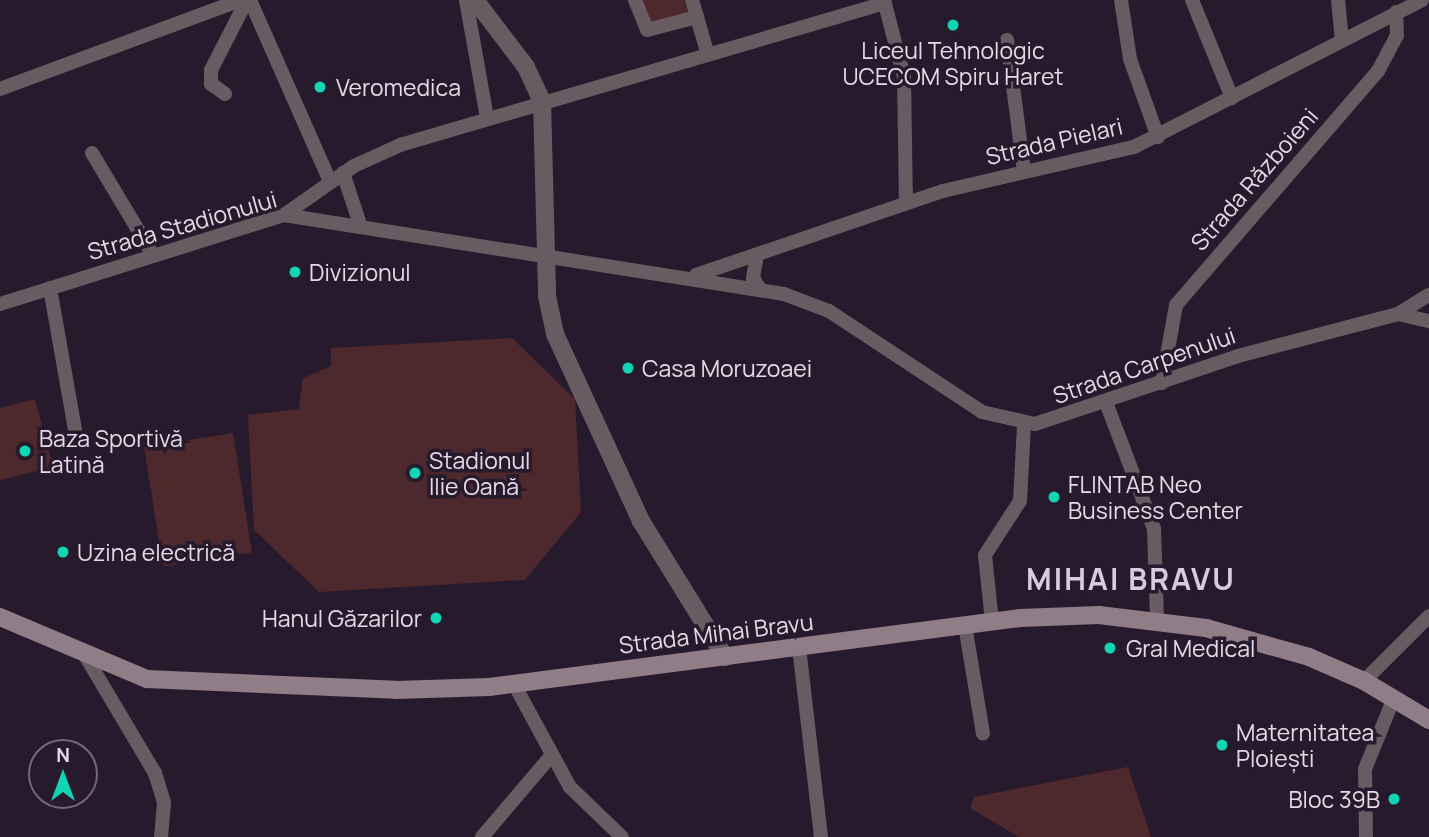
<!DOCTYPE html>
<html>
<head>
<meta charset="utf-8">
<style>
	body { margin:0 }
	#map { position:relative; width:1429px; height:837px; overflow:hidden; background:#281a2d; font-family:Manrope,sans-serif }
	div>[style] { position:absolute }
	.green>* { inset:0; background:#4d282c; transform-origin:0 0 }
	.minor>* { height:14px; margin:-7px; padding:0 7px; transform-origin:7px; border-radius:7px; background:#685c62 }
	.tertiary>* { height:18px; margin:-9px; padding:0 9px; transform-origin:9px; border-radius:9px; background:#685c62 }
	.secondary>* { height:18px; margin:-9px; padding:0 9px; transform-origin:9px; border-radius:9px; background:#917d87 }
	.dots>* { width:19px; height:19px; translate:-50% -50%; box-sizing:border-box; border:4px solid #281a2d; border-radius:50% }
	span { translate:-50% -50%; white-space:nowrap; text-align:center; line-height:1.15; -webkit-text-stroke:7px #281a2d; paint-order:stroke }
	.poi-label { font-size:23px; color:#e4dae8 }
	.left { translate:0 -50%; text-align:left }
	.right { translate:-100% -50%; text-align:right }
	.street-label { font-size:23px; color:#e4dae8 }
	.district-label { font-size:30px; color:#dbc8e2; font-weight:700; letter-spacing:2px }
	.north { position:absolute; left:28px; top:739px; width:70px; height:70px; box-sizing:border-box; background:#281a2d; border:2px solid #736778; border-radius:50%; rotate:0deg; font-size:19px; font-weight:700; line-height:28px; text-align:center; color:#e4dae8 }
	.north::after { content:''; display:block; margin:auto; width:24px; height:32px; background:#10d5b4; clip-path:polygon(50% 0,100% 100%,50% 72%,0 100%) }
</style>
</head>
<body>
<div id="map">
	<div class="green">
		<i style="clip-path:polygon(641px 0,684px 0,688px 13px,648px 24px)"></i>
		<i style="clip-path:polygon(512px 338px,575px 399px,581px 512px,525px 580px,319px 592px,254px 530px,248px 415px,299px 409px,303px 378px,331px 366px,331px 348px)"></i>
		<i style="clip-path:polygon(35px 399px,53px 467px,0 480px,0 408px)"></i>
		<i style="left:233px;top:433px;width:121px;height:90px;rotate:81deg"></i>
		<i style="clip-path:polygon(1128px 767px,1151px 837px,1019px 837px,970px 808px,974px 797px)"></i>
	</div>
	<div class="minor">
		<i style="left:250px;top:0;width:198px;rotate:66.2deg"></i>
		<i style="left:466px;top:0;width:120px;rotate:79.9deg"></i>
		<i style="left:635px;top:0;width:32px;rotate:68deg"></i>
		<i style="left:647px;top:30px;width:52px;rotate:-14.6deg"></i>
		<i style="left:692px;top:0;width:57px;rotate:73.8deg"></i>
		<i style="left:884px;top:0;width:80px;rotate:75.4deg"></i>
		<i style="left:904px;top:77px;width:125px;rotate:89.1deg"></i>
		<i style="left:1121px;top:0;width:60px;rotate:81.3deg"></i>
		<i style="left:1130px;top:59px;width:83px;rotate:70.3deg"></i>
		<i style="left:1192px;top:0;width:106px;rotate:67.8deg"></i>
		<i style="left:1338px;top:0;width:40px;rotate:84.3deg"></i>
		<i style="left:1007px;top:40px;width:132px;rotate:82.6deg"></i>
		<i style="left:0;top:89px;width:257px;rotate:-20.3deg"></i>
		<i style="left:225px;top:94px;width:17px;rotate:-144deg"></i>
		<i style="left:211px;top:84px;width:14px;rotate:-90deg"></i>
		<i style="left:211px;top:70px;width:79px;rotate:-62.8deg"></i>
		<i style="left:92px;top:153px;width:119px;rotate:59.1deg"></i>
		<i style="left:343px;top:173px;width:57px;rotate:71.6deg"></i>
		<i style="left:284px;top:215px;width:85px;rotate:-35deg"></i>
		<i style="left:354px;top:166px;width:51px;rotate:-24.5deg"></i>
		<i style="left:400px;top:145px;width:505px;rotate:-16.32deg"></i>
		<i style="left:757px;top:255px;width:23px;rotate:100deg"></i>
		<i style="left:753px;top:278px;width:13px;rotate:58deg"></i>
		<i style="left:696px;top:275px;width:261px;rotate:-18.8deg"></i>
		<i style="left:943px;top:191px;width:196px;rotate:-13deg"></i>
		<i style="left:1134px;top:147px;width:323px;rotate:-27deg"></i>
		<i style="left:50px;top:288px;width:144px;rotate:80deg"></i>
		<i style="left:0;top:304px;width:298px;rotate:-17.4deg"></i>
		<i style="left:284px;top:215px;width:506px;rotate:8.98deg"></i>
		<i style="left:784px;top:294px;width:48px;rotate:20.7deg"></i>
		<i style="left:829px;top:311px;width:183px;rotate:33.4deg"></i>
		<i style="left:982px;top:412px;width:54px;rotate:12.8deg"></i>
		<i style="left:1035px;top:424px;width:214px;rotate:-18.5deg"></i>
		<i style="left:1238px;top:356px;width:165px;rotate:-14.7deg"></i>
		<i style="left:1398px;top:314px;width:36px;rotate:-32deg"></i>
		<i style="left:1398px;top:314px;width:32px;rotate:13deg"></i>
		<i style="left:1162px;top:383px;width:79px;rotate:-79.8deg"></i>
		<i style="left:1176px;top:305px;width:309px;rotate:-49.2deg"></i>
		<i style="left:1378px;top:71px;width:40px;rotate:-62deg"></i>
		<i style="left:1397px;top:36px;width:24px;rotate:-92deg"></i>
		<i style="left:1107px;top:405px;width:133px;rotate:69.2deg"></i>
		<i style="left:1154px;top:529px;width:91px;rotate:88.1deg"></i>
		<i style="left:992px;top:621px;width:66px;rotate:-96.1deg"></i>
		<i style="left:985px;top:555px;width:64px;rotate:-57.1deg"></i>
		<i style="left:1020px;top:501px;width:77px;rotate:-87deg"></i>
		<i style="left:965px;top:625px;width:110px;rotate:80.6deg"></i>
		<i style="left:799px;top:647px;width:191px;rotate:83.4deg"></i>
		<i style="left:86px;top:657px;width:135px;rotate:59.3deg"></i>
		<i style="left:155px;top:773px;width:31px;rotate:73deg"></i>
		<i style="left:164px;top:803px;width:34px;rotate:95deg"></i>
		<i style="left:1364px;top:681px;width:92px;rotate:-45deg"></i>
		<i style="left:514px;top:684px;width:117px;rotate:61.5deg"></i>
		<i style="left:570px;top:787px;width:72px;rotate:43.9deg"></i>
		<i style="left:482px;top:837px;width:105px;rotate:-49.6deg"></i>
		<i style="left:1366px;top:837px;width:68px;rotate:-90.8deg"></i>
		<i style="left:1365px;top:769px;width:77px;rotate:-67.8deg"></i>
	</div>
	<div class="tertiary">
		<i style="left:475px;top:0;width:84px;rotate:52.7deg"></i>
		<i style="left:526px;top:67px;width:38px;rotate:65deg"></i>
		<i style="left:542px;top:101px;width:195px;rotate:88.5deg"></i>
		<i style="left:547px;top:296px;width:39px;rotate:78deg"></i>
		<i style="left:555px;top:334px;width:206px;rotate:65.3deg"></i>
		<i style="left:641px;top:521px;width:160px;rotate:58.3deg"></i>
	</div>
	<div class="secondary">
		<i style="left:0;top:617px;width:160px;rotate:22.9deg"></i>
		<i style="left:147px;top:679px;width:249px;rotate:2.5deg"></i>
		<i style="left:396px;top:690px;width:93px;rotate:-1.8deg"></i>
		<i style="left:489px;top:687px;width:535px;rotate:-7.4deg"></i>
		<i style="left:1020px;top:618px;width:79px;rotate:-2.2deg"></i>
		<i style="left:1099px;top:615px;width:108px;rotate:6.9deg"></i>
		<i style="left:1206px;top:628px;width:107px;rotate:15.7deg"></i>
		<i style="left:1309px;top:657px;width:60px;rotate:23.6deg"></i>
		<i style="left:1364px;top:681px;width:76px;rotate:31deg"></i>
	</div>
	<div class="dots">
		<i style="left:953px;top:25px;background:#10d5b4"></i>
		<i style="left:320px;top:87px;background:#10d5b4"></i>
		<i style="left:295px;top:272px;background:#10d5b4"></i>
		<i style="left:628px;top:368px;background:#10d5b4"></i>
		<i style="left:25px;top:451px;background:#10d5b4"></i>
		<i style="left:415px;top:473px;background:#10d5b4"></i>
		<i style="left:1054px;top:497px;background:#10d5b4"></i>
		<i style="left:63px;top:552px;background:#10d5b4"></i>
		<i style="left:436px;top:618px;background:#10d5b4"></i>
		<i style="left:1110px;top:648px;background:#10d5b4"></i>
		<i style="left:1222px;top:745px;background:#10d5b4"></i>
		<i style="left:1394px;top:799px;background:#10d5b4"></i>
	</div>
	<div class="poi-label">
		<span style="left:953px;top:63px">Liceul Tehnologic<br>UCECOM Spiru Haret</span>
		<span class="left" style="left:336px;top:87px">Veromedica</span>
		<span class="left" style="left:309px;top:272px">Divizionul</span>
		<span class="left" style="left:642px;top:368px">Casa Moruzoaei</span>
		<span class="left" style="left:39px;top:451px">Baza Sportivă<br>Latină</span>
		<span class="left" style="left:429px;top:473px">Stadionul<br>Ilie Oană</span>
		<span class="left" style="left:1068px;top:497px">FLINTAB Neo<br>Business Center</span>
		<span class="left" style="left:77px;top:552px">Uzina electrică</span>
		<span class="right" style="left:422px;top:618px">Hanul Găzarilor</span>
		<span class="left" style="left:1126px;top:648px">Gral Medical</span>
		<span class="left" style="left:1236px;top:745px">Maternitatea<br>Ploiești</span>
		<span class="right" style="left:1380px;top:799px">Bloc 39B</span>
	</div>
	<div class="street-label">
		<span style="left:1054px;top:141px;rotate:-13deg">Strada Pielari</span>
		<span style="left:1254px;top:179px;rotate:-49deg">Strada Războieni</span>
		<span style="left:182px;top:225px;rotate:-16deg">Strada Stadionului</span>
		<span style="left:1144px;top:365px;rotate:-19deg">Strada Carpenului</span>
		<span style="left:716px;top:633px;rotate:-7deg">Strada Mihai Bravu</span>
	</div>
	<div class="district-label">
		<span style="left:1131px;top:579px">MIHAI BRAVU</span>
	</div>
	<div class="north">N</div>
</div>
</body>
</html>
